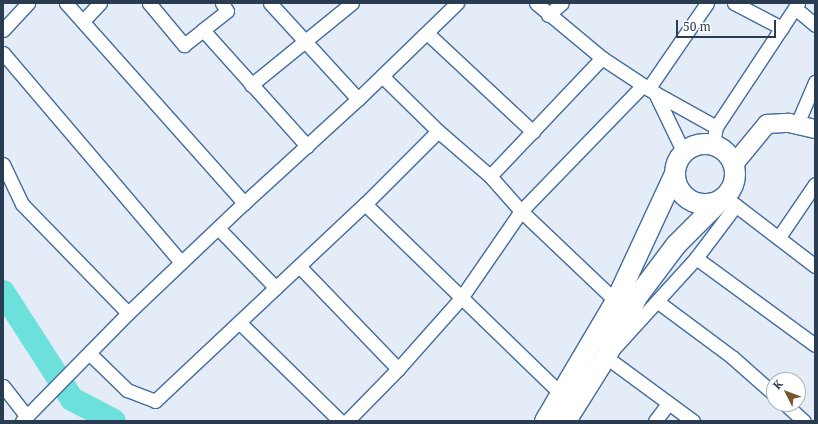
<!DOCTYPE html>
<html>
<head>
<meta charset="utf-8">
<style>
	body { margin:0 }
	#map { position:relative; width:818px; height:424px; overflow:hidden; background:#e3ecf7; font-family:"Noto Serif",serif }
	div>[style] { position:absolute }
	.river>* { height:24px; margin:-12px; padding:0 12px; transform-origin:12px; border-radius:12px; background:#6ce1dc }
	.roads { filter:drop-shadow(1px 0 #436d9c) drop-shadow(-1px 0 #436d9c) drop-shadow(0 1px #436d9c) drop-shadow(0 -1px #436d9c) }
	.street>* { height:13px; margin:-6.5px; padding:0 6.5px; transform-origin:6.5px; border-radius:6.5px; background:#fff }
	.secondary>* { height:18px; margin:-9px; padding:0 9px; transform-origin:9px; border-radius:9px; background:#fff }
	.primary>* { height:20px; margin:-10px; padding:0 10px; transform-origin:10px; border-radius:10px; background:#fff }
	.primary>.ring { margin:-10px; padding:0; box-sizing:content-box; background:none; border:20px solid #fff; border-radius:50% }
	span { translate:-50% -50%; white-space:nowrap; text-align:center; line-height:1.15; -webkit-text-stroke:3px #fff; paint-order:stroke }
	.frame { position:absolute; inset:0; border:4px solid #2a3c51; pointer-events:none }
	.north { position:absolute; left:766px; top:372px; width:40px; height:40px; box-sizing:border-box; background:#fff; border:1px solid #aab1b9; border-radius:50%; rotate:312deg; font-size:11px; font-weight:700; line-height:16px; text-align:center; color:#2a3c51 }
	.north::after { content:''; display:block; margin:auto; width:14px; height:18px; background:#75552b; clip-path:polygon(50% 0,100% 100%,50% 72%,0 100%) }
	.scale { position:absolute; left:676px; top:20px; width:100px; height:18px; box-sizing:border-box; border:2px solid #2a3c51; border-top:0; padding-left:5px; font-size:12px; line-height:14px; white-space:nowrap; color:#2a3c51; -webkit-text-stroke:3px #fff; paint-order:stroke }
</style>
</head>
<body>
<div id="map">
	<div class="river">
		<div style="left:3px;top:292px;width:127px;rotate:57.2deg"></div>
		<div style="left:72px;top:399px;width:47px;rotate:27.6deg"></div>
	</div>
	<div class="roads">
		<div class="street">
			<div style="left:66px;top:3px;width:268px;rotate:48.3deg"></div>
			<div style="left:149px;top:3px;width:55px;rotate:50.2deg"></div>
			<div style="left:184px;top:45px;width:24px;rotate:-38deg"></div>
			<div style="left:222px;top:3px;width:9px;rotate:58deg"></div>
			<div style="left:227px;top:11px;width:31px;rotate:142deg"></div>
			<div style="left:203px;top:30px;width:156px;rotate:48.1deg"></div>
			<div style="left:270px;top:3px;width:130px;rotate:47.5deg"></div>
			<div style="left:536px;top:3px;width:86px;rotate:39.8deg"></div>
			<div style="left:602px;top:58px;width:64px;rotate:33.4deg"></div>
			<div style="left:655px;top:93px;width:70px;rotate:29.1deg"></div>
			<div style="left:734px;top:3px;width:54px;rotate:27.5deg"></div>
			<div style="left:795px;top:8px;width:26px;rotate:40deg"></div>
			<div style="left:548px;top:15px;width:18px;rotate:-41deg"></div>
			<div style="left:83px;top:21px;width:25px;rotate:-47deg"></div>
			<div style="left:3px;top:30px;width:37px;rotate:-47deg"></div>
			<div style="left:427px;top:33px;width:145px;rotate:43deg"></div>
			<div style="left:3px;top:53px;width:275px;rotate:49.6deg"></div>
			<div style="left:382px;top:76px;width:78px;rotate:44.5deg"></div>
			<div style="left:438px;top:131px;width:69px;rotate:40.9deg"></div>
			<div style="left:490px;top:176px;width:47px;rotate:48.5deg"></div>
			<div style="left:521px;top:211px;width:131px;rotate:43.5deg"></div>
			<div style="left:251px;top:85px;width:130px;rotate:-39.1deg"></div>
			<div style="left:648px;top:89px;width:104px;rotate:-55.5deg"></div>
			<div style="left:655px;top:93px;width:67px;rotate:64.2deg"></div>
			<div style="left:797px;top:124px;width:46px;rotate:-66.8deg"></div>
			<div style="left:713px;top:145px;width:18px;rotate:-81deg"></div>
			<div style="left:716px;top:127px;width:149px;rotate:-56.5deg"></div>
			<div style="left:3px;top:164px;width:44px;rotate:64.6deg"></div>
			<div style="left:22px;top:204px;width:152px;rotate:45.8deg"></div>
			<div style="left:490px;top:176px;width:163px;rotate:-46.5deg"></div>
			<div style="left:730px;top:201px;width:107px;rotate:37.4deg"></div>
			<div style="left:365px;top:204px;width:273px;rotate:44.1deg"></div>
			<div style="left:218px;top:228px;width:83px;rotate:46deg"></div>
			<div style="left:779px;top:237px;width:64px;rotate:-55.8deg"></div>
			<div style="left:696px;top:258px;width:147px;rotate:36.2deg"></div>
			<div style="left:299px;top:266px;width:143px;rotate:46.1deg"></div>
			<div style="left:658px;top:302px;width:92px;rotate:36.6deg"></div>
			<div style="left:732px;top:357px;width:56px;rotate:41.4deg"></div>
			<div style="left:239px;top:322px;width:141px;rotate:44.4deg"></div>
			<div style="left:90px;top:354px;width:52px;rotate:44.2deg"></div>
			<div style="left:127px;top:390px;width:30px;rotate:21deg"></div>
			<div style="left:155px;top:401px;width:288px;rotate:-43.2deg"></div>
			<div style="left:365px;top:204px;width:103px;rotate:-45deg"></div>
			<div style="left:3px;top:386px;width:39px;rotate:52deg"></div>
			<div style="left:785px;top:404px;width:25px;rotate:42deg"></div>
			<div style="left:22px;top:421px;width:151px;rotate:-45.5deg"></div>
			<div style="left:128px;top:313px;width:160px;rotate:-43.5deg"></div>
			<div style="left:244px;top:203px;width:154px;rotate:-42.4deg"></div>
			<div style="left:358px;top:99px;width:138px;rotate:-44.1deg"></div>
			<div style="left:347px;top:421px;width:73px;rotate:-45.6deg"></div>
			<div style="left:398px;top:369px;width:95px;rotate:-48.4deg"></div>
			<div style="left:461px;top:298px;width:106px;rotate:-55.4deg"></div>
			<div style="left:521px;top:211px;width:175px;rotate:-45.9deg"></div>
			<div style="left:655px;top:421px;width:21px;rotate:-53deg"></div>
			<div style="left:693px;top:421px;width:108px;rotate:-143.7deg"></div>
			<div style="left:606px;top:357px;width:134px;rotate:-47.7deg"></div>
			<div style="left:696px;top:258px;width:66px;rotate:-53deg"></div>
		</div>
		<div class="secondary">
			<div style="left:734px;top:164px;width:52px;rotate:-50.5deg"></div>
			<div style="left:767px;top:124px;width:22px;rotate:-3deg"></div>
			<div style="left:789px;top:123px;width:27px;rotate:13deg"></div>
		</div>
		<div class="primary">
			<div class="ring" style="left:675px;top:144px;width:40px;height:40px"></div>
			<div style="left:545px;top:421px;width:139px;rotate:-59.4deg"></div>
			<div style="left:616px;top:301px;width:140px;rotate:-65.1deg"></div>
			<div style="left:566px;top:421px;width:75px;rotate:-58deg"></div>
			<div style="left:606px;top:357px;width:68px;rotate:-62.7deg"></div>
			<div style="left:637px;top:297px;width:65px;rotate:-53.1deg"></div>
			<div style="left:676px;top:245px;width:64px;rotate:-45deg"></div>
		</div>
	</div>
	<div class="frame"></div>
	<div class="north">K</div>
	<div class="scale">50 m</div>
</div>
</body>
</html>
